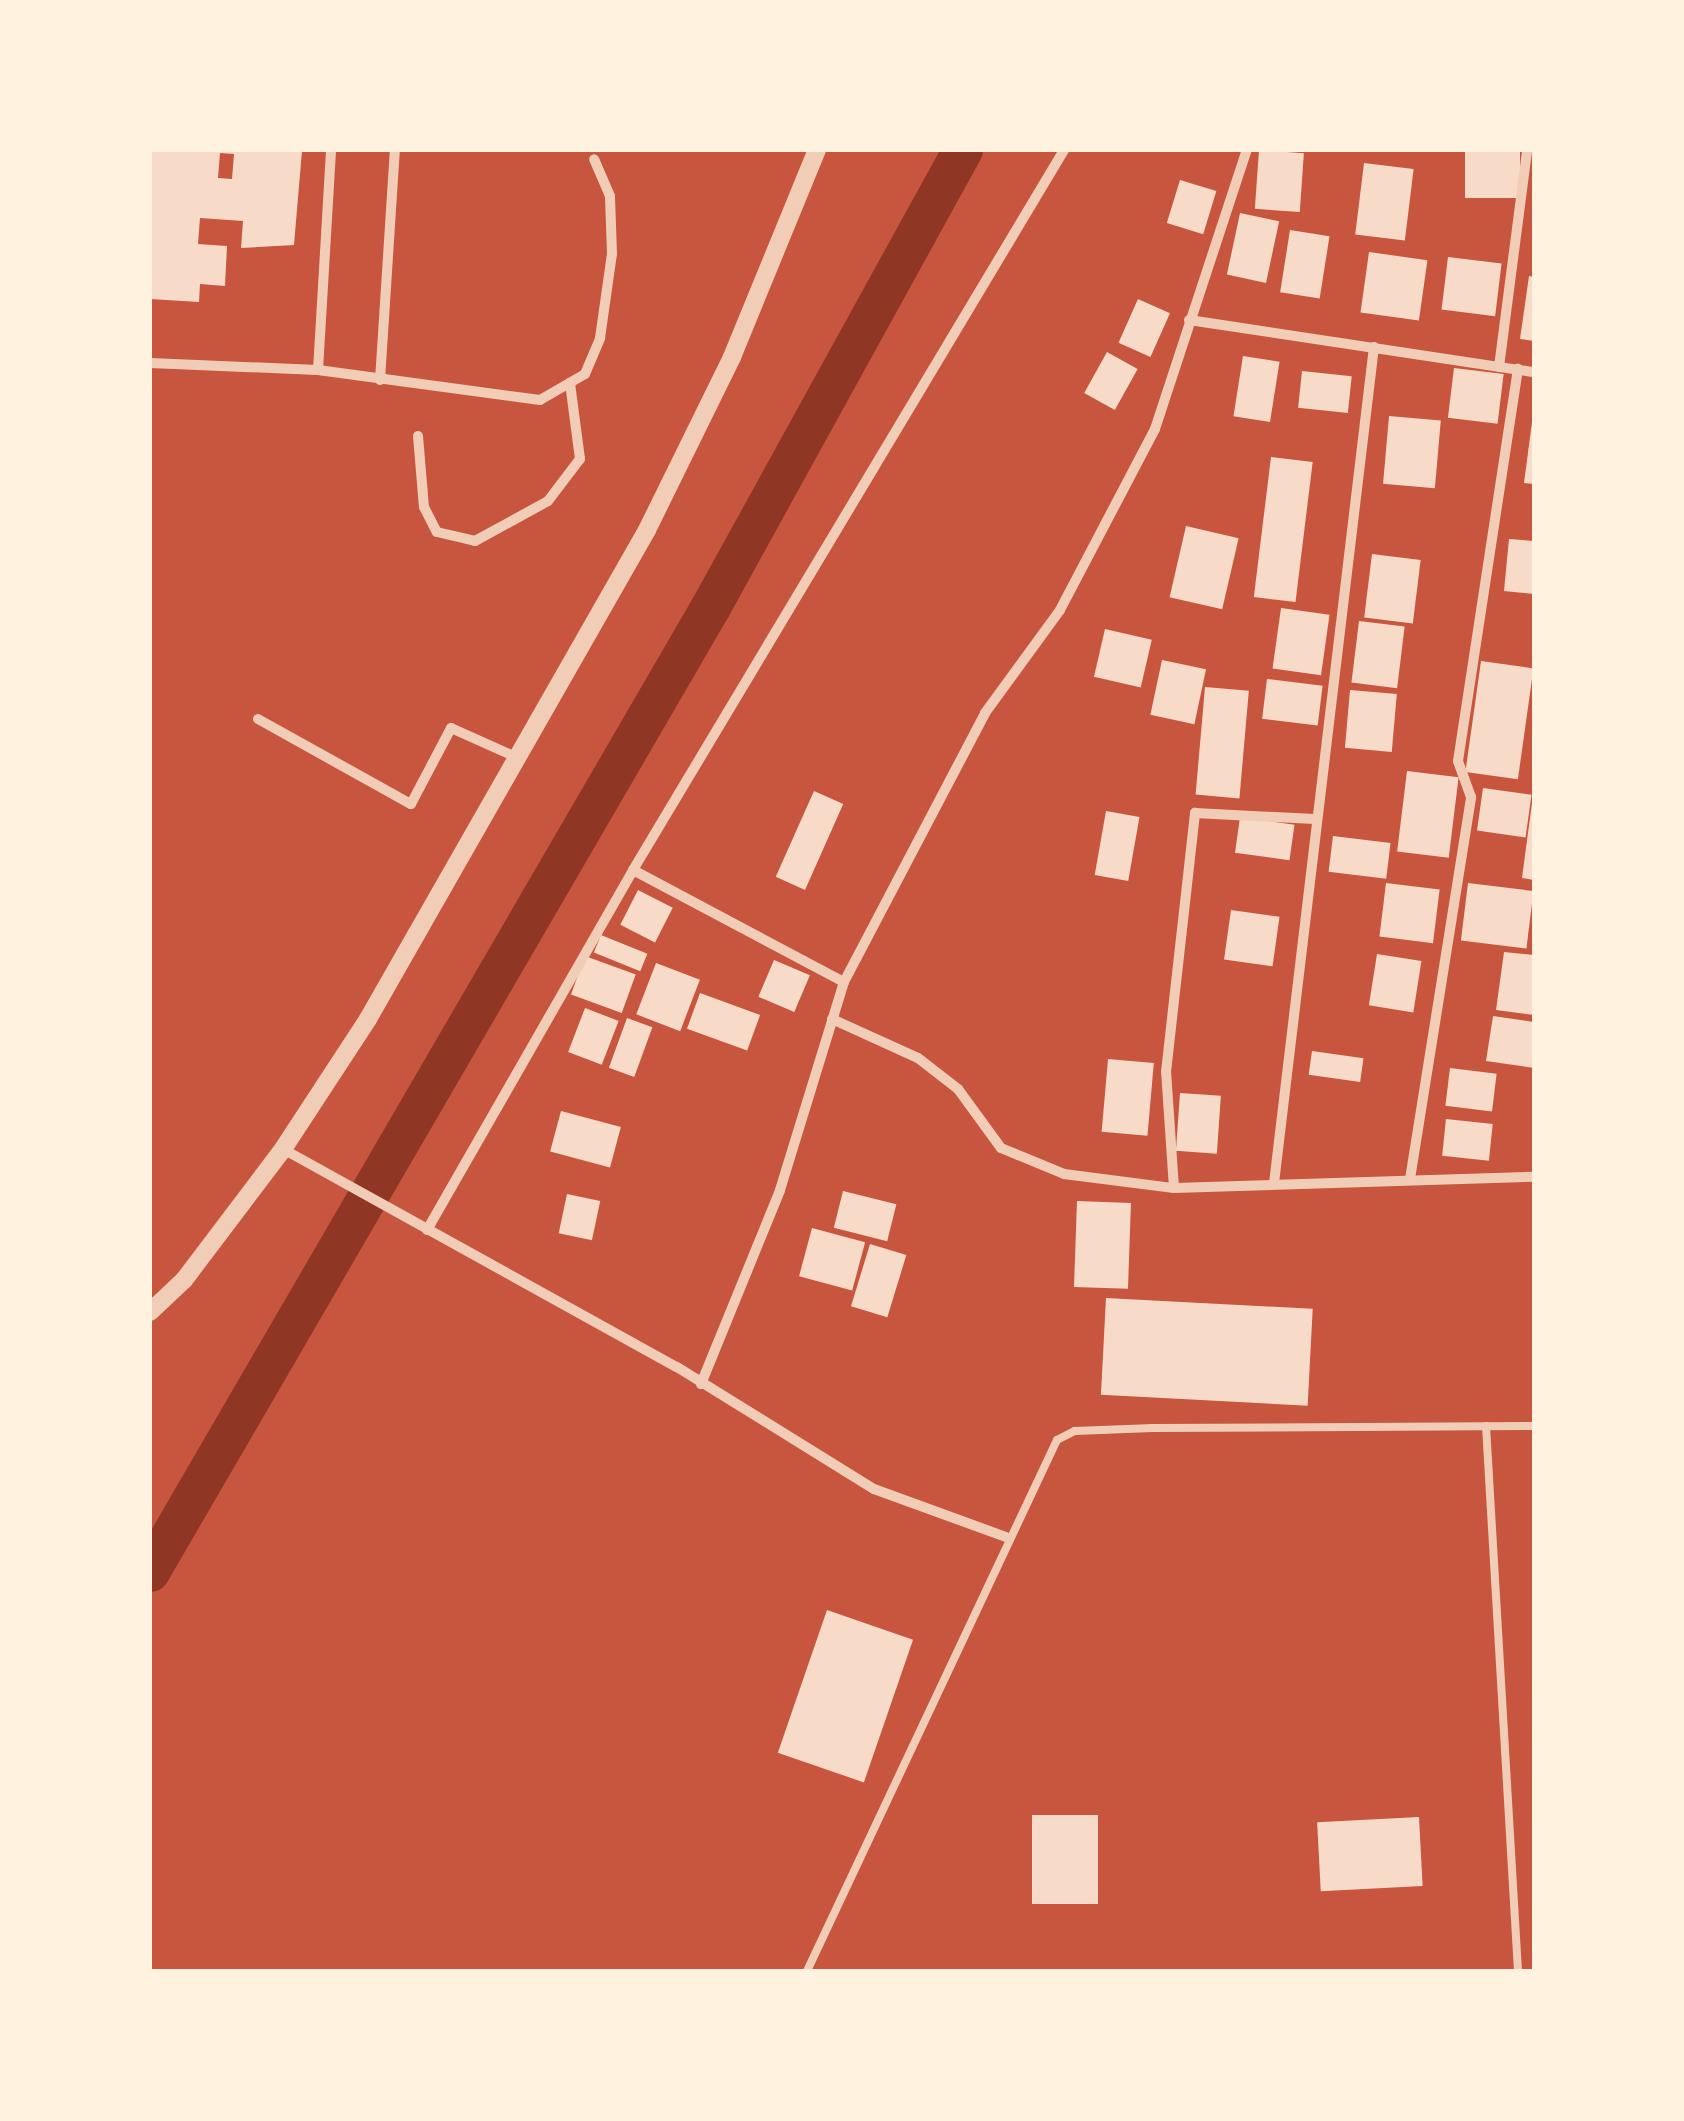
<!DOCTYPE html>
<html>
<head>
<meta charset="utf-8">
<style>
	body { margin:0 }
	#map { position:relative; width:1684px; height:2121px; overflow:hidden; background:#c8553d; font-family:Cabin,sans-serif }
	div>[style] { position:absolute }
	.canal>* { height:40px; margin:-20px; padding:0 20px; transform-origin:20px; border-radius:20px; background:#8f3625 }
	.building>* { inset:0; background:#f7dbc8; transform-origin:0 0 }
	.service>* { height:8px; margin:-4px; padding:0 4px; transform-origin:4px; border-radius:4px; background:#f1ccb7 }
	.minor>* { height:10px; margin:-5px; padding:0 5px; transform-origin:5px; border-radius:5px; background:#f1ccb7 }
	.tertiary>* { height:18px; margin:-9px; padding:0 9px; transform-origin:9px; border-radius:9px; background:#f1ccb7 }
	span { translate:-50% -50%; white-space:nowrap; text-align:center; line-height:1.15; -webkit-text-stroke:8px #fff3e0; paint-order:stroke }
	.frame { position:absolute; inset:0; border:152px solid #fff3e0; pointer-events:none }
</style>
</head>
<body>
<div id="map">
	<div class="canal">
		<div style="left:150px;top:1572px;width:1116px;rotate:-59.83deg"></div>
		<div style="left:711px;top:607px;width:522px;rotate:-61.13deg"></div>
	</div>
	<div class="building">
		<div style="clip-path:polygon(evenodd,150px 150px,302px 151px,294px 245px,241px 248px,243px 221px,200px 218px,198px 244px,227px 246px,225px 286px,200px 284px,199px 302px,150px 299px,150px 150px,220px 153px,234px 154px,232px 179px,218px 178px,220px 153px)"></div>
		<div style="left:1259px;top:150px;width:45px;height:59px;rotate:4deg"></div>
		<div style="left:1465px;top:150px;width:55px;height:48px"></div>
		<div style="left:1364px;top:163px;width:50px;height:72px;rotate:7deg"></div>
		<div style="left:1180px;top:180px;width:38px;height:45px;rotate:17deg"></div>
		<div style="left:1240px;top:213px;width:40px;height:63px;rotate:12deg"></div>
		<div style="left:1290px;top:230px;width:40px;height:63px;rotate:9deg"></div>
		<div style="left:1369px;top:252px;width:59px;height:61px;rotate:8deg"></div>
		<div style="left:1448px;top:257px;width:54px;height:53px;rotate:7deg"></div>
		<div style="clip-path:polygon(1529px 276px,1534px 277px,1534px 341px,1520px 339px)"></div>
		<div style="left:1138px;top:299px;width:35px;height:48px;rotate:24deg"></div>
		<div style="left:1107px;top:352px;width:35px;height:47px;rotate:29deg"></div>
		<div style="left:1243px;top:356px;width:37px;height:61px;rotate:9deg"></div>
		<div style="left:1454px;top:368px;width:50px;height:50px;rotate:7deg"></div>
		<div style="left:1302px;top:371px;width:50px;height:37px;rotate:6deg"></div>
		<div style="left:1389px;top:416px;width:52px;height:68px;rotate:5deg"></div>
		<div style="clip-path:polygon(1532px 422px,1534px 423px,1534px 484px,1524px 483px)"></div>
		<div style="left:1271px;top:457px;width:42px;height:141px;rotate:7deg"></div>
		<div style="left:1186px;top:526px;width:54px;height:73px;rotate:13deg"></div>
		<div style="clip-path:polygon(1509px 539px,1534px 541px,1534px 594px,1504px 591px)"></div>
		<div style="left:1372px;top:554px;width:49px;height:64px;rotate:7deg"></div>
		<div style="left:1281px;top:608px;width:49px;height:61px;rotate:8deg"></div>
		<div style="left:1359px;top:621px;width:46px;height:62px;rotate:7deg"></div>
		<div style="left:1105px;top:629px;width:48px;height:49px;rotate:13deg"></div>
		<div style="left:1162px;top:660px;width:45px;height:56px;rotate:12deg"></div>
		<div style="left:1481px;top:661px;width:53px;height:112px;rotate:8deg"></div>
		<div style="left:1267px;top:679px;width:56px;height:40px;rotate:7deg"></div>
		<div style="left:1205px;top:687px;width:44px;height:108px;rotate:5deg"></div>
		<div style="left:1350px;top:690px;width:47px;height:58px;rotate:5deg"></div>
		<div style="left:1407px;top:771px;width:52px;height:81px;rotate:7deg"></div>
		<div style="left:1483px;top:788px;width:49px;height:43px;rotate:8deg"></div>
		<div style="left:814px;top:791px;width:32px;height:94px;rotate:24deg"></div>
		<div style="clip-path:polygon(1532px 803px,1534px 803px,1534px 880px,1522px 878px)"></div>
		<div style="left:1106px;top:811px;width:34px;height:65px;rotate:10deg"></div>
		<div style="left:1240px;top:817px;width:55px;height:36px;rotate:8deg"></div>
		<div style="left:1333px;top:836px;width:58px;height:36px;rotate:7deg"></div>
		<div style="left:1386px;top:883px;width:54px;height:54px;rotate:7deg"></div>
		<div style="left:1468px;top:883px;width:66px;height:58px;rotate:7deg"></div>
		<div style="left:638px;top:890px;width:39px;height:39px;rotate:27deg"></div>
		<div style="left:1231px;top:910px;width:49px;height:50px;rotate:8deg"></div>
		<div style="left:601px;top:935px;width:50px;height:19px;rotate:22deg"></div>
		<div style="clip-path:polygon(1504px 952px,1534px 955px,1534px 1015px,1496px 1010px)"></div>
		<div style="left:1377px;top:954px;width:45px;height:52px;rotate:9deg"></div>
		<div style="left:585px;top:956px;width:54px;height:41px;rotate:20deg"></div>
		<div style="left:774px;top:960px;width:39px;height:40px;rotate:23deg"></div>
		<div style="left:656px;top:963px;width:47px;height:55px;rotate:21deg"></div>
		<div style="left:700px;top:993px;width:64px;height:38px;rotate:20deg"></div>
		<div style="left:585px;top:1008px;width:36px;height:47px;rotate:21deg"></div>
		<div style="clip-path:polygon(1493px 1016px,1534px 1022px,1534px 1068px,1486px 1061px)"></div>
		<div style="left:627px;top:1018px;width:27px;height:53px;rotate:20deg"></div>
		<div style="left:1312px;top:1051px;width:52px;height:24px;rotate:8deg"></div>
		<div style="left:1108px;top:1059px;width:46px;height:73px;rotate:5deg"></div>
		<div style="left:1450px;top:1068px;width:47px;height:38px;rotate:7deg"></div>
		<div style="left:1180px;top:1093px;width:41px;height:58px;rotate:4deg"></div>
		<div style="left:561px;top:1111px;width:62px;height:42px;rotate:15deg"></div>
		<div style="left:1446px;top:1119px;width:47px;height:37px;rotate:6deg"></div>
		<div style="left:843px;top:1191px;width:55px;height:38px;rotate:14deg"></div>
		<div style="left:567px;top:1194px;width:34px;height:40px;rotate:12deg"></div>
		<div style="left:1077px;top:1201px;width:54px;height:86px;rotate:2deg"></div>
		<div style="left:812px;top:1228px;width:55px;height:50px;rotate:15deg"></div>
		<div style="left:870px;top:1244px;width:38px;height:65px;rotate:17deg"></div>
		<div style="left:1106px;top:1298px;width:207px;height:97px;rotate:3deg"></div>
		<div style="left:827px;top:1610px;width:91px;height:151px;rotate:19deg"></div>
		<div style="left:1032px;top:1815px;width:66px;height:89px"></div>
		<div style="left:1419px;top:1817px;width:69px;height:102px;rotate:87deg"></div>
	</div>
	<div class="service">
		<div style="left:1486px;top:1426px;width:546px;rotate:86.64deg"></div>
		<div style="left:807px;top:1971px;width:587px;rotate:-64.79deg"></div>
		<div style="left:1057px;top:1440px;width:20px;rotate:-27deg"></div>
		<div style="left:1075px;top:1431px;width:78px;rotate:-2.2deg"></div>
		<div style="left:1153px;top:1428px;width:381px;rotate:-0.3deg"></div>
	</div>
	<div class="minor">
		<div style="left:1189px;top:320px;width:349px;rotate:8.6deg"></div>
		<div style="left:150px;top:363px;width:168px;rotate:2.4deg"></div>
		<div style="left:318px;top:370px;width:224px;rotate:7.7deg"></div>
		<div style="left:540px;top:400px;width:52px;rotate:-30deg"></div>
		<div style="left:585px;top:374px;width:39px;rotate:-67deg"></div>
		<div style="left:600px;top:338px;width:85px;rotate:-81.9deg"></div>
		<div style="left:612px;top:254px;width:58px;rotate:-92deg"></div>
		<div style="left:610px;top:196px;width:40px;rotate:-113.4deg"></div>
		<div style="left:1499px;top:367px;width:219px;rotate:-82.6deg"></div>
		<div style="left:318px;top:370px;width:220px;rotate:-86.6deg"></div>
		<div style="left:380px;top:380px;width:229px;rotate:-86.3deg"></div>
		<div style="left:418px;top:436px;width:71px;rotate:85.2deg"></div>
		<div style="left:424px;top:507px;width:28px;rotate:63deg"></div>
		<div style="left:437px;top:532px;width:39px;rotate:13deg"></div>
		<div style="left:475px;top:541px;width:83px;rotate:-28.7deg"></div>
		<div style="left:548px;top:501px;width:53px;rotate:-52.7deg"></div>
		<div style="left:580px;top:459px;width:77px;rotate:-97.5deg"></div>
		<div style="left:258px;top:719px;width:175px;rotate:29.1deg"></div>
		<div style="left:411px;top:804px;width:86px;rotate:-62.2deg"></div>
		<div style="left:451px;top:728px;width:73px;rotate:24.1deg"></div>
		<div style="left:633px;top:870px;width:239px;rotate:28deg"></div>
		<div style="left:832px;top:1019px;width:94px;rotate:24.4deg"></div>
		<div style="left:918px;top:1058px;width:51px;rotate:37.8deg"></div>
		<div style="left:958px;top:1089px;width:73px;rotate:53.9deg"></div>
		<div style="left:1001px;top:1148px;width:68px;rotate:22.4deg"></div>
		<div style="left:1064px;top:1174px;width:111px;rotate:7.3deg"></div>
		<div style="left:1174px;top:1188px;width:360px;rotate:-1.8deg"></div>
		<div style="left:283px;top:1149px;width:450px;rotate:29deg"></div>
		<div style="left:677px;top:1367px;width:232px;rotate:31.8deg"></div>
		<div style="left:874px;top:1489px;width:140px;rotate:20deg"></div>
		<div style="left:1410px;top:1179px;width:387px;rotate:-80.9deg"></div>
		<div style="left:1471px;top:797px;width:38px;rotate:-110deg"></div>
		<div style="left:1458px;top:761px;width:397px;rotate:-81.3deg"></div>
		<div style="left:1274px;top:1183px;width:842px;rotate:-83.18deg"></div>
		<div style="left:1174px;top:1188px;width:116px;rotate:-93.9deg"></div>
		<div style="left:1166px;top:1072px;width:261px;rotate:-83.6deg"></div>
		<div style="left:1195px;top:813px;width:120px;rotate:2.9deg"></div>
		<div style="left:427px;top:1230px;width:415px;rotate:-60.2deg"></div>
		<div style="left:633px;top:870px;width:839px;rotate:-59.09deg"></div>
		<div style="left:701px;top:1384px;width:209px;rotate:-67.8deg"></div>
		<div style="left:780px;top:1190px;width:218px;rotate:-72.9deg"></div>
		<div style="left:844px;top:982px;width:304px;rotate:-62.3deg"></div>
		<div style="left:985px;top:713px;width:127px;rotate:-53.9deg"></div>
		<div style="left:1060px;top:610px;width:204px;rotate:-62.3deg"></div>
		<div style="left:1155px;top:429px;width:294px;rotate:-71.8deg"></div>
	</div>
	<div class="tertiary">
		<div style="left:150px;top:1312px;width:47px;rotate:-43.3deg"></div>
		<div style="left:184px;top:1280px;width:164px;rotate:-52.9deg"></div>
		<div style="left:283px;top:1149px;width:155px;rotate:-56.8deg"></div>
		<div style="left:368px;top:1019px;width:563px;rotate:-60.29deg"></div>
		<div style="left:647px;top:530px;width:193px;rotate:-63.8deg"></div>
		<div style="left:732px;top:357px;width:224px;rotate:-67.7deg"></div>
	</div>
	<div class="frame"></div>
</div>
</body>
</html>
